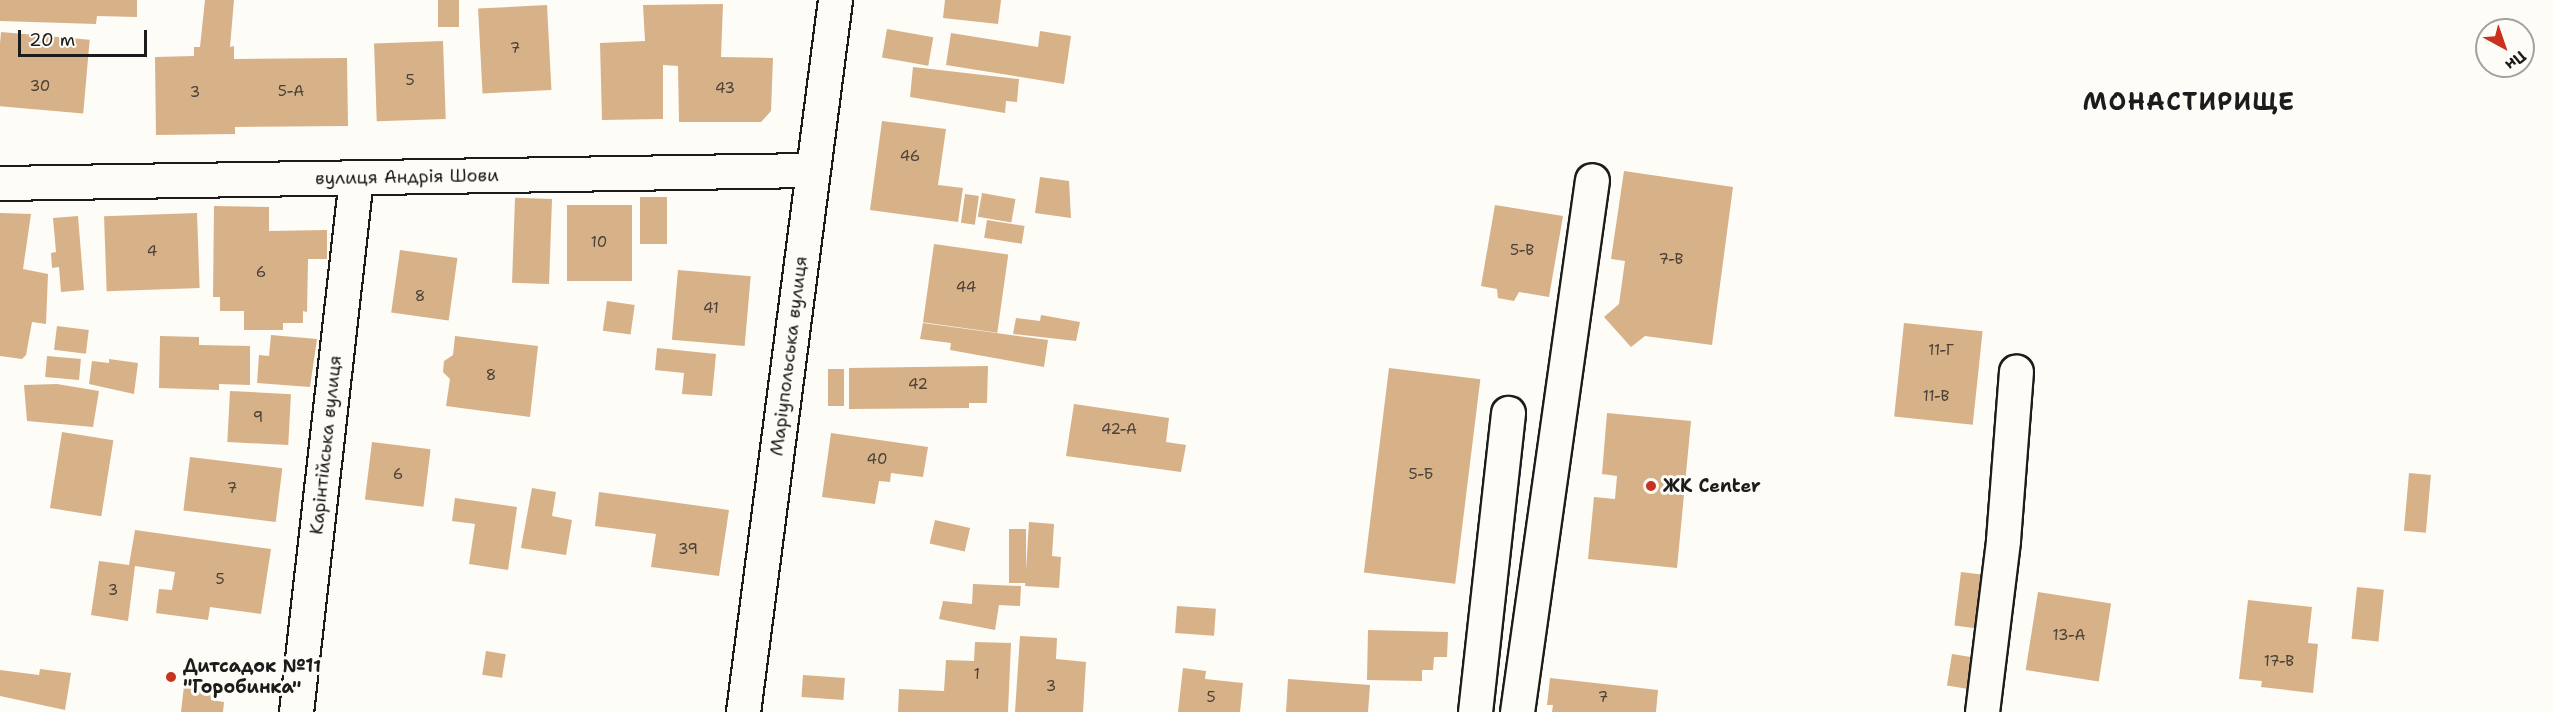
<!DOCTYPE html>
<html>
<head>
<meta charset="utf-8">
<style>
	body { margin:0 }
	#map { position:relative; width:2553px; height:712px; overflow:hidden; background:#fdfcf7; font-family:"Shantell Sans",sans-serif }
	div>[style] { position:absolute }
	.building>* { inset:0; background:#d7b188; transform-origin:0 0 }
	.roads { filter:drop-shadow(2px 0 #1c1c1c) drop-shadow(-2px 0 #1c1c1c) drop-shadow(0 2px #1c1c1c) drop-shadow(0 -2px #1c1c1c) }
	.minor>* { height:33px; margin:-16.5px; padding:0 16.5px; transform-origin:16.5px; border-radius:16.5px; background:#fdfcf7 }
	.dots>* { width:16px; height:16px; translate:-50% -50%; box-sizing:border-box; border:3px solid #fdfcf7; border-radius:50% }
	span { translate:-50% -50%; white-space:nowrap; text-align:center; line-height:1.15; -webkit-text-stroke:6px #fdfcf7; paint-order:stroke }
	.number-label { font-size:15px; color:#4b4137 }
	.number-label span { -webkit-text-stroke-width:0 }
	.street-label { font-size:18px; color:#1c1c1c }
	.poi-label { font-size:18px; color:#1c1c1c; font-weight:700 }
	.left { translate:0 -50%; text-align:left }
	.district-label { font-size:24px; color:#1c1c1c; font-weight:700; letter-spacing:1.5px }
	.north { position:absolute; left:2475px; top:18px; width:60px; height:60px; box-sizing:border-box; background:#fdfcf7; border:2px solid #a3a29f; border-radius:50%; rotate:140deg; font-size:16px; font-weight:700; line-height:24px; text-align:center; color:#1c1c1c }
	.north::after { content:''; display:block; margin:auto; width:21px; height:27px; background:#c8321e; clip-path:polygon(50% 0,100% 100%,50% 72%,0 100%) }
	.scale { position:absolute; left:18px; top:30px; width:129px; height:27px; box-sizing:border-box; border:3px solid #1c1c1c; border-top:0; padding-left:8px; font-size:18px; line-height:21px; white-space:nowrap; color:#1c1c1c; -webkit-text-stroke:4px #fdfcf7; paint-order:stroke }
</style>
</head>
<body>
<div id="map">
	<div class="building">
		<div style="clip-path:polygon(0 0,137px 0,137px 17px,97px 16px,96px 24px,0 21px)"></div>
		<div style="clip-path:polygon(205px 0,234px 0,230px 47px,234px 46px,234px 59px,347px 58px,348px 126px,235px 127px,235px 134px,156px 135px,155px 57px,194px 56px,194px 47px,200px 47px)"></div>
		<div style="left:438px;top:0;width:21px;height:27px"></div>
		<div style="clip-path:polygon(945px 0,1001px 0,998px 24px,943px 18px)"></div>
		<div style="clip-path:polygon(723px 4px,721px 57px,773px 58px,771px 111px,761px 122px,679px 122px,678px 66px,663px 65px,663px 119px,602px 120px,600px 43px,645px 41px,643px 5px)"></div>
		<div style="left:547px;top:5px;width:85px;height:69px;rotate:87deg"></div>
		<div style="left:887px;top:29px;width:47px;height:29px;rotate:10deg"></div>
		<div style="clip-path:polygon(1040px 31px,1071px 36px,1064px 84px,946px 65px,951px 33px,1038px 47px)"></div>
		<div style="left:1px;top:32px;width:89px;height:74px;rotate:5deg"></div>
		<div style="left:443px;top:41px;width:78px;height:69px;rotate:88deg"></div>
		<div style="clip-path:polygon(913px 67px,1019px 79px,1017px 102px,1006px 101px,1005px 113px,910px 97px)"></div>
		<div style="clip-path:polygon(882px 121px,946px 129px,938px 185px,963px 188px,958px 222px,870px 210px)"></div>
		<div style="clip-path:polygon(1624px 171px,1733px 187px,1712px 345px,1645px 336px,1631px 347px,1604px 317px,1619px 304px,1625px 261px,1611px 259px)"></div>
		<div style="clip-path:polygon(1040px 177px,1069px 181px,1071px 218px,1035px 213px)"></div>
		<div style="left:982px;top:193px;width:34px;height:24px;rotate:10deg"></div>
		<div style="left:965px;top:194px;width:14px;height:29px;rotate:8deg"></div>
		<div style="left:640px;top:197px;width:27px;height:47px"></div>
		<div style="left:552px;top:199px;width:85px;height:37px;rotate:92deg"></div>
		<div style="left:567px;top:205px;width:65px;height:76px"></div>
		<div style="clip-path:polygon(1495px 205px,1563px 216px,1549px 297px,1519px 292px,1514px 301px,1498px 298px,1497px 289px,1481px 286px)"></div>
		<div style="clip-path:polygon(214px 206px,269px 207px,269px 231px,327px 230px,327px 259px,308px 259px,307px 312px,303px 311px,303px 323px,283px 323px,283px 330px,244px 330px,244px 311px,220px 311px,220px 297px,213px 297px)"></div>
		<div style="clip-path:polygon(0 213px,31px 214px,23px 269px,48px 274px,46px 324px,32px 322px,26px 355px,22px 359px,0 356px)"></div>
		<div style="left:197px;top:213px;width:75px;height:93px;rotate:88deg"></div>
		<div style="clip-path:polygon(78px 216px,84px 290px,61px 292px,59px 267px,52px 268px,51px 253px,56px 252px,53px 218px)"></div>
		<div style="left:987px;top:220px;width:38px;height:18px;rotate:9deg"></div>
		<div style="left:934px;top:244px;width:75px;height:79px;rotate:8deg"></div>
		<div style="left:400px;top:250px;width:58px;height:63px;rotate:8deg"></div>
		<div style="left:678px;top:270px;width:73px;height:70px;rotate:5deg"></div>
		<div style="left:607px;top:301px;width:28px;height:30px;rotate:8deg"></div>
		<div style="clip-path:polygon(1041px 315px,1080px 322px,1076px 341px,1013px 334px,1016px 318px,1040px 321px)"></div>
		<div style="clip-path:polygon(923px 323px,1048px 340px,1044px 367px,950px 350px,951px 343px,920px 339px)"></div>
		<div style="left:1904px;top:323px;width:79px;height:94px;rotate:6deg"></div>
		<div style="left:57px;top:326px;width:32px;height:24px;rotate:7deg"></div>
		<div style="clip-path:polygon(271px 335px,317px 339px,310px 387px,257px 383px,259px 355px,269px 356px)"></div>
		<div style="clip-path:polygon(160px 336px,199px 337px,199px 345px,250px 346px,250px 385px,219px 384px,219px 390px,159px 388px)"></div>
		<div style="clip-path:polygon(455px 336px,538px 346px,530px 417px,446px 406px,450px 379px,443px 372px,444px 361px,453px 355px)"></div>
		<div style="clip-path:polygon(657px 348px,716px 354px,712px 396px,682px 394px,684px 373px,655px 370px)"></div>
		<div style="left:47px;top:356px;width:34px;height:21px;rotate:5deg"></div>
		<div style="clip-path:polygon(109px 359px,138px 363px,134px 394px,89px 384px,92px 361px,109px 363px)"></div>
		<div style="clip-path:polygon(988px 366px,987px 403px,969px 403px,969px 408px,849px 409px,849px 368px)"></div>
		<div style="left:1389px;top:368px;width:92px;height:206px;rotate:7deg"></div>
		<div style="left:828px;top:369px;width:16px;height:37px"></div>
		<div style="clip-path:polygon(57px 384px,99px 391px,93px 427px,27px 421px,24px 385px)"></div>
		<div style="left:230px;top:391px;width:61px;height:51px;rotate:3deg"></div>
		<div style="clip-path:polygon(1074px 404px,1169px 418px,1166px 442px,1186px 445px,1181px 472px,1066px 456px)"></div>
		<div style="clip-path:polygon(1607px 413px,1691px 421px,1677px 568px,1588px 559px,1594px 497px,1615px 499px,1617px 476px,1602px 474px)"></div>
		<div style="left:62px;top:432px;width:52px;height:77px;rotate:9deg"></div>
		<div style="clip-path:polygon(831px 433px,928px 447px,923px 477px,891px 473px,890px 482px,879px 481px,875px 504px,822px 497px)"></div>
		<div style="left:372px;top:442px;width:59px;height:58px;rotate:7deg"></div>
		<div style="left:190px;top:457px;width:93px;height:54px;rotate:7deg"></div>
		<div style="left:2409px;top:473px;width:22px;height:58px;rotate:5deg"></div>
		<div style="clip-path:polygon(532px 488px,556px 492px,552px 516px,572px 520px,566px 555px,521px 548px)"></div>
		<div style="clip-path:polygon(599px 492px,729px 510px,719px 576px,651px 567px,656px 534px,595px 526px)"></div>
		<div style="clip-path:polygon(455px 498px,517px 507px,508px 570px,469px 564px,475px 524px,452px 521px)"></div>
		<div style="left:935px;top:520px;width:36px;height:24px;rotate:13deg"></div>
		<div style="clip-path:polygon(1029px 522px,1054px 524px,1052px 556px,1061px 557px,1059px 588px,1025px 586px)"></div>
		<div style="left:1009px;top:529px;width:17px;height:54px"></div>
		<div style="clip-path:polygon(135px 530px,271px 549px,261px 614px,210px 607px,208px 620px,156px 613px,159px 589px,172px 590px,175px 572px,135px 566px,128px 621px,91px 615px,99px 561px,129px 565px)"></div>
		<div style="left:1961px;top:572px;width:25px;height:54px;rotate:7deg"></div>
		<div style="clip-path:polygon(973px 584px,1021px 586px,1020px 606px,999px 605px,995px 630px,939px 619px,943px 601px,972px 604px)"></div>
		<div style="left:2357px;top:587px;width:27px;height:52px;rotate:6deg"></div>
		<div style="left:2038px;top:592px;width:74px;height:79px;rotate:9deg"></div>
		<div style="clip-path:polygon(2248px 600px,2312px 607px,2308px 643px,2318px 644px,2313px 693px,2261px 687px,2262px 681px,2239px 679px)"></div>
		<div style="left:1177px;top:606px;width:39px;height:27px;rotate:4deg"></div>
		<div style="clip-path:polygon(1368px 630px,1448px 632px,1447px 657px,1434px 657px,1433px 670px,1422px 670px,1422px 681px,1367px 680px)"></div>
		<div style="clip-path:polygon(1020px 636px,1057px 638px,1056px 659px,1086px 662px,1083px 712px,1015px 712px)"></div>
		<div style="clip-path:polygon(975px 642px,1011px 643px,1008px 712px,898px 712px,899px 689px,944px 691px,946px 660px,974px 661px)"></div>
		<div style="left:486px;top:651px;width:20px;height:24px;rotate:9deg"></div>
		<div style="left:1952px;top:654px;width:25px;height:32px;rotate:9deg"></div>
		<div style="clip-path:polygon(1183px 668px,1206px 671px,1205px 679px,1243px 683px,1240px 712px,1178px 712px)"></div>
		<div style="clip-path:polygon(40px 669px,71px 673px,65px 710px,0 696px,0 670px,39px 675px)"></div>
		<div style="left:803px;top:675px;width:42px;height:22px;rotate:4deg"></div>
		<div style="clip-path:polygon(1550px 678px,1658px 690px,1656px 712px,1552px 712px,1553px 705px,1547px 705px)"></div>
		<div style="clip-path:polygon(1288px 679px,1370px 685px,1368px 712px,1286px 712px)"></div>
		<div style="clip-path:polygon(184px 686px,212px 689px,211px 700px,224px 702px,223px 712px,181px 712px)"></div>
	</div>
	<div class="roads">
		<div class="minor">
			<div style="left:0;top:183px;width:813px;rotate:-0.92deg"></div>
			<div style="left:296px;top:712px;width:537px;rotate:-83.59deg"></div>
			<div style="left:743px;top:712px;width:718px;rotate:-82.64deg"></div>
			<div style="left:1475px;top:712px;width:301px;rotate:-83.7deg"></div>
			<div style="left:1517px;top:712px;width:537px;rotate:-81.98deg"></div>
			<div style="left:1982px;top:712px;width:173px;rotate:-83deg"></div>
			<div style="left:2003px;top:540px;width:169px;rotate:-85.6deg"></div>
		</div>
	</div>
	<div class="dots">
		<div style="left:1651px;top:486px;background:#c8321e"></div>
		<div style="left:171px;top:677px;background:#c8321e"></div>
	</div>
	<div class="number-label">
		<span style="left:515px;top:49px">7</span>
		<span style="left:410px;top:81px">5</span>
		<span style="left:40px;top:87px">30</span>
		<span style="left:725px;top:89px">43</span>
		<span style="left:291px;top:92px">5-А</span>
		<span style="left:195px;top:93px">3</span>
		<span style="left:910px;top:157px">46</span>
		<span style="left:599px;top:243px">10</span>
		<span style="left:1522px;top:251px">5-В</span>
		<span style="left:152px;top:252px">4</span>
		<span style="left:1671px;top:260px">7-В</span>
		<span style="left:261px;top:273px">6</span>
		<span style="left:966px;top:288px">44</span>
		<span style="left:420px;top:297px">8</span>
		<span style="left:711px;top:309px">41</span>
		<span style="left:1941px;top:351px">11-Г</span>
		<span style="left:491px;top:376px">8</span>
		<span style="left:918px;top:385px">42</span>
		<span style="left:1936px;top:397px">11-В</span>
		<span style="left:258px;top:418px">9</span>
		<span style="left:1119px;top:430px">42-А</span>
		<span style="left:877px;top:460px">40</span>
		<span style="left:398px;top:475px">6</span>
		<span style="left:1421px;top:475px">5-Б</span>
		<span style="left:232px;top:489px">7</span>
		<span style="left:688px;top:550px">39</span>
		<span style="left:220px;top:580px">5</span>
		<span style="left:113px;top:591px">3</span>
		<span style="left:2069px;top:636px">13-А</span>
		<span style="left:2279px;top:662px">17-В</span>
		<span style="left:977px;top:675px">1</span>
		<span style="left:1051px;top:687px">3</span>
		<span style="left:1211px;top:698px">5</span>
		<span style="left:1603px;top:698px">7</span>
	</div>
	<div class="street-label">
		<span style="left:407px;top:177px;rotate:-1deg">вулиця Андрія Шови</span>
		<span style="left:789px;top:356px;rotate:-83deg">Маріупольська вулиця</span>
		<span style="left:326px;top:445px;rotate:-84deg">Карінтійська вулиця</span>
	</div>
	<div class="poi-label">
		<span class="left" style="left:1663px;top:486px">ЖК Center</span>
		<span class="left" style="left:183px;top:677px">Дитсадок №11<br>"Горобинка"</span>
	</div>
	<div class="district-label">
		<span style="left:2189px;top:103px">МОНАСТИРИЩЕ</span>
	</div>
	<div class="north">Пн</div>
	<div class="scale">20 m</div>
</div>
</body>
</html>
